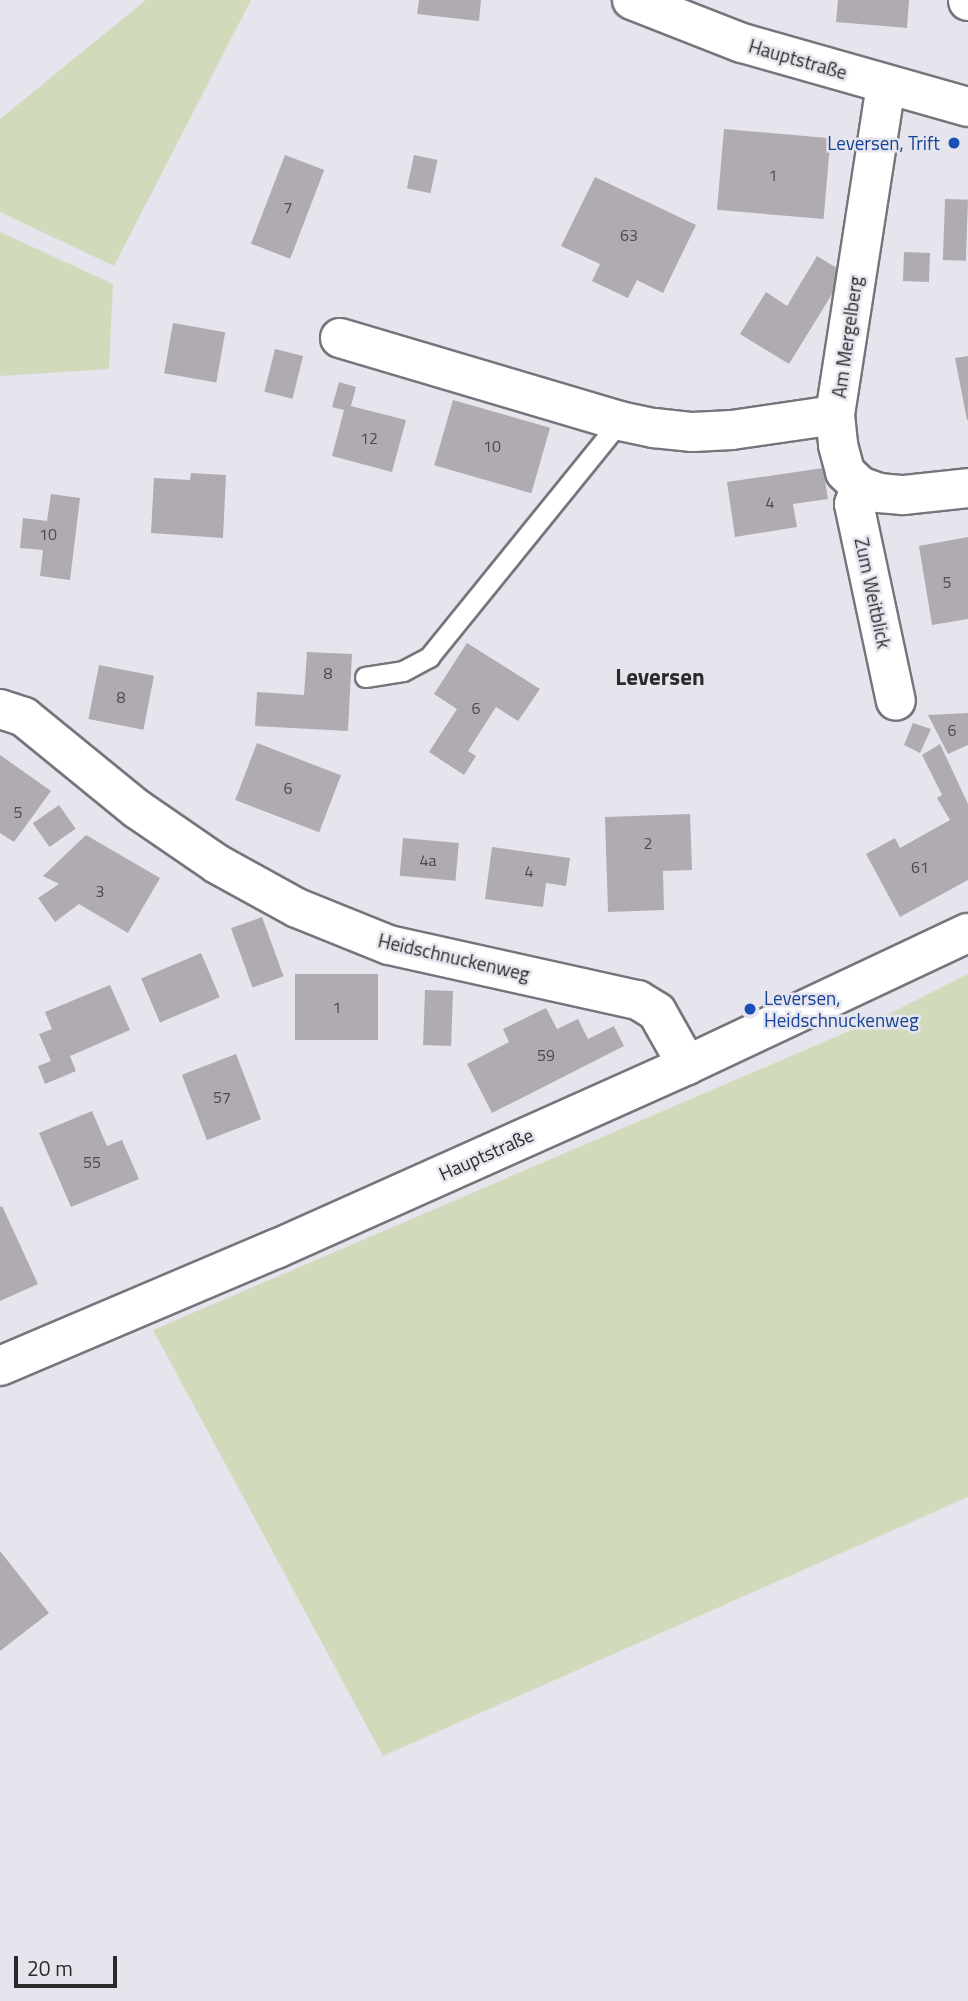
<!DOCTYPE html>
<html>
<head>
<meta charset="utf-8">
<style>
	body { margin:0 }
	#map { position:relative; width:968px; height:2001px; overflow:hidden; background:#e6e5ed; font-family:"Titillium Web",sans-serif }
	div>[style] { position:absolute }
	.green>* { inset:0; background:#d2dabc }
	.building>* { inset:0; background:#afabb1; transform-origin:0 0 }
	.roads { filter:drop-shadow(2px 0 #75757c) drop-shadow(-2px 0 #75757c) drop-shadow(0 2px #75757c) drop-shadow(0 -2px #75757c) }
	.service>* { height:19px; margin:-9.5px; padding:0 9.5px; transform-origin:9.5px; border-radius:9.5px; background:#fff }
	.minor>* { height:38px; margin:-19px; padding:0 19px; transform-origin:19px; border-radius:19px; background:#fff }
	.tertiary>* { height:38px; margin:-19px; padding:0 19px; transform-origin:19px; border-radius:19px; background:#fff }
	.dots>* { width:19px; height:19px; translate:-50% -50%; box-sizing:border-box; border:4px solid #e6e5ed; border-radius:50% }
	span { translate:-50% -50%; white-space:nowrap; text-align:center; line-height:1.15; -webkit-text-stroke:5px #e6e5ed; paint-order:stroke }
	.number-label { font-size:16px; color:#4b4a4e }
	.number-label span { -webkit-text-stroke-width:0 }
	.street-label { font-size:19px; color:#2a2a2d }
	.transit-label { font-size:19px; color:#164399 }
	.right { translate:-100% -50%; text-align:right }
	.left { translate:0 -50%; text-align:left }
	.quarter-label { font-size:23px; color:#2a2a2d; font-weight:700 }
	.scale { position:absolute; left:14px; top:1956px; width:103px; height:32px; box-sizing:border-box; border:4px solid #2a2a2d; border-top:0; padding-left:9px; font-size:21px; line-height:24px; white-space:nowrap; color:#2a2a2d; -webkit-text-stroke:5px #e6e5ed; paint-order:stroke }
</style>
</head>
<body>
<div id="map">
	<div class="green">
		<div style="clip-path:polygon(146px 0,251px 0,114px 266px,0 212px,0 119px)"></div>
		<div style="clip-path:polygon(0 232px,113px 284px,109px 369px,0 376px)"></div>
		<div style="clip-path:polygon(968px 974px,968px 1497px,383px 1756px,153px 1330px,891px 1013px)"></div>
	</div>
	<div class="building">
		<div style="clip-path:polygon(419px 0,481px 0,479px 21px,417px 14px)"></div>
		<div style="clip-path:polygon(838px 0,909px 0,907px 28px,836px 22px)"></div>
		<div style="left:724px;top:129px;width:107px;height:81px;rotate:5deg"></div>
		<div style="left:285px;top:155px;width:42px;height:95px;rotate:21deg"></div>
		<div style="left:414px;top:155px;width:24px;height:34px;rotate:12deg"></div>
		<div style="clip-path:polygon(595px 177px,696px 225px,663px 293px,637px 280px,628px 298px,592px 281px,600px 264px,561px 246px)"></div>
		<div style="left:945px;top:199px;width:23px;height:61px;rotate:2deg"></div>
		<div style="left:904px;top:252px;width:26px;height:29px;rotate:2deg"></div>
		<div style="clip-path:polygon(817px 256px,845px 273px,789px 364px,740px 334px,766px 292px,787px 306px)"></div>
		<div style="left:173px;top:323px;width:53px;height:51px;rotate:10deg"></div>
		<div style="left:275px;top:349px;width:29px;height:44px;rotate:14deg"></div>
		<div style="clip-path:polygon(968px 356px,968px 420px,967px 420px,955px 358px)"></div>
		<div style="clip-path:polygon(339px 382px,356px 387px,351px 406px,406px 420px,392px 472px,332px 456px,344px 410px,332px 407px)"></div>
		<div style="left:453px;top:400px;width:101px;height:68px;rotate:16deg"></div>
		<div style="clip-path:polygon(823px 468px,828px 499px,793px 504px,797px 527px,735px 537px,727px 482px)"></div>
		<div style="clip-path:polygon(191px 473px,226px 475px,223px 538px,151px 533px,154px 478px,190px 480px)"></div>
		<div style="clip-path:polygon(51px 494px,80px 498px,70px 580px,40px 576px,43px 550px,20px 548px,23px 518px,47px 521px)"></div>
		<div style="clip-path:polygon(968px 537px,968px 619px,932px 625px,919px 546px)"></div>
		<div style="clip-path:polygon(467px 643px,540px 689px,518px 721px,496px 707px,468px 751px,476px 756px,464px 775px,429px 752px,457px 709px,434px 694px)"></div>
		<div style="clip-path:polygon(307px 652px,352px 654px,348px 731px,255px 726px,257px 692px,304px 695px)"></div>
		<div style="left:99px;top:665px;width:56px;height:55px;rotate:11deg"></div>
		<div style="clip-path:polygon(968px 713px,968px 745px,948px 754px,928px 715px)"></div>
		<div style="clip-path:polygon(913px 723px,931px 729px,920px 753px,904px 745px)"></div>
		<div style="left:257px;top:743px;width:90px;height:61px;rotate:21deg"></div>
		<div style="clip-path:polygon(940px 744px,968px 804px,968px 880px,900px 917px,866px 854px,895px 838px,900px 848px,950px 820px,937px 798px,942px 795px,922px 755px)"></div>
		<div style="clip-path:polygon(0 755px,51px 791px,14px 842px,0 833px)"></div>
		<div style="left:59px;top:805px;width:29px;height:32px;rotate:55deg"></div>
		<div style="clip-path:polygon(690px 814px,692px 870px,663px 871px,664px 910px,608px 912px,605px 817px)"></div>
		<div style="clip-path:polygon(86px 835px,160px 878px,128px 933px,79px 904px,55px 922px,38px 898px,59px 884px,43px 876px)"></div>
		<div style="left:403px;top:838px;width:56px;height:38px;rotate:5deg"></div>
		<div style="clip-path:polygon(492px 847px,570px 858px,566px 886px,546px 883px,543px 907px,485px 899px)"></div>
		<div style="left:262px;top:917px;width:63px;height:33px;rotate:70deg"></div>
		<div style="left:201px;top:953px;width:48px;height:65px;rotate:67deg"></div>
		<div style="left:378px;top:974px;width:66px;height:83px;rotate:90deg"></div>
		<div style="clip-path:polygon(110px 985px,130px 1030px,70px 1056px,76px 1071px,45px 1084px,38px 1066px,51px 1061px,39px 1034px,52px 1029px,45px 1012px)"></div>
		<div style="left:425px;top:990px;width:28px;height:55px;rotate:2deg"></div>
		<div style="clip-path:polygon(546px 1008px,557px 1029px,578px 1019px,588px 1039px,614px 1026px,624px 1046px,492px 1113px,467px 1064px,509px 1042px,503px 1029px)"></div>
		<div style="left:236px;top:1054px;width:70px;height:58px;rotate:69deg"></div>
		<div style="clip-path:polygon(92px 1111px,107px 1146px,122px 1140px,139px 1179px,71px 1207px,39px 1133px)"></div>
		<div style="clip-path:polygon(2px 1206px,38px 1284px,0 1301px,0 1207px)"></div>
		<div style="clip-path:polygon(0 1551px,49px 1613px,0 1651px)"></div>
	</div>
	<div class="roads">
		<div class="service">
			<div style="left:365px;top:677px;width:38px;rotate:-9deg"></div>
			<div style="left:403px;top:671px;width:30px;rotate:-28deg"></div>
			<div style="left:429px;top:657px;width:304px;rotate:-51deg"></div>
		</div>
		<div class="minor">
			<div style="left:968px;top:0;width:1px;rotate:90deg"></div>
			<div style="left:886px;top:85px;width:334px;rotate:98.8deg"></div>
			<div style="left:835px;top:415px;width:30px;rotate:84deg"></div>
			<div style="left:838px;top:445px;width:28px;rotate:75deg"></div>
			<div style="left:845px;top:472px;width:21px;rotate:43deg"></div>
			<div style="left:860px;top:486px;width:19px;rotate:108deg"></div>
			<div style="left:854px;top:504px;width:201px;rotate:78deg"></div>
			<div style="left:340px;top:338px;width:292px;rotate:16.5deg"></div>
			<div style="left:620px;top:421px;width:35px;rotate:12deg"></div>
			<div style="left:654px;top:428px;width:39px;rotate:6deg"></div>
			<div style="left:693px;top:432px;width:39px;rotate:-3deg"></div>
			<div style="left:732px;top:430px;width:104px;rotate:-8.3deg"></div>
			<div style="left:860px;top:486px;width:20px;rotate:20deg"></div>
			<div style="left:879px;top:493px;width:24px;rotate:5deg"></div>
			<div style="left:903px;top:495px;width:65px;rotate:-6.1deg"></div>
			<div style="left:0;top:709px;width:25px;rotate:18deg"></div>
			<div style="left:24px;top:717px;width:146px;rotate:39.2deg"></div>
			<div style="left:137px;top:809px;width:97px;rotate:34.5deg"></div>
			<div style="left:217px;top:864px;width:91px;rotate:28.8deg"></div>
			<div style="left:297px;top:908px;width:99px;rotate:21.9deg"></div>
			<div style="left:389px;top:945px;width:255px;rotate:12.5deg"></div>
			<div style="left:638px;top:1000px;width:22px;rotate:32deg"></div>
			<div style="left:657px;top:1012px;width:61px;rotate:60.5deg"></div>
		</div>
		<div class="tertiary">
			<div style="left:632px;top:0;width:118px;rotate:21.4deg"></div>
			<div style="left:742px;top:43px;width:235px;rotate:15.8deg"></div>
			<div style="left:0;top:1366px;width:300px;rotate:-23deg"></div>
			<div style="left:276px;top:1249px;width:450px;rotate:-24.1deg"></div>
			<div style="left:687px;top:1065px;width:310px;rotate:-25.2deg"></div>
		</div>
	</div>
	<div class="dots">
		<div style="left:954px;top:143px;background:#1a4fb4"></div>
		<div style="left:750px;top:1009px;background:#1a4fb4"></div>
	</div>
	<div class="number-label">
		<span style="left:773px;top:175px">1</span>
		<span style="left:288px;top:207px">7</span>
		<span style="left:629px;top:235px">63</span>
		<span style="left:369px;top:438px">12</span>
		<span style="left:492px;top:446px">10</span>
		<span style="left:770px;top:502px">4</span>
		<span style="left:48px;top:534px">10</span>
		<span style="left:947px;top:582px">5</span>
		<span style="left:328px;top:673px">8</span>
		<span style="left:121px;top:697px">8</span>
		<span style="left:476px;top:708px">6</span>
		<span style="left:952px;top:730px">6</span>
		<span style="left:288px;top:788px">6</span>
		<span style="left:18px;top:812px">5</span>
		<span style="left:648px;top:843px">2</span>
		<span style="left:428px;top:860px">4a</span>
		<span style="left:920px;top:867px">61</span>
		<span style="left:529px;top:871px">4</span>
		<span style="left:100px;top:891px">3</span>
		<span style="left:337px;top:1007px">1</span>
		<span style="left:546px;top:1055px">59</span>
		<span style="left:222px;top:1097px">57</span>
		<span style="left:92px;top:1162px">55</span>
	</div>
	<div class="street-label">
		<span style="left:798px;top:59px;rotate:16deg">Hauptstraße</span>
		<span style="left:847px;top:337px;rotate:-82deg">Am Mergelberg</span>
		<span style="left:873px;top:593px;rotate:78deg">Zum Weitblick</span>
		<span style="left:454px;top:957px;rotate:13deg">Heidschnuckenweg</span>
		<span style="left:486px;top:1154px;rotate:-24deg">Hauptstraße</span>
	</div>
	<div class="transit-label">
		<span class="right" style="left:940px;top:143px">Leversen, Trift</span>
		<span class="left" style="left:764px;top:1009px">Leversen,<br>Heidschnuckenweg</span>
	</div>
	<div class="quarter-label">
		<span style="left:660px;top:677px">Leversen</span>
	</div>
	<div class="scale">20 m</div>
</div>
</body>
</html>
